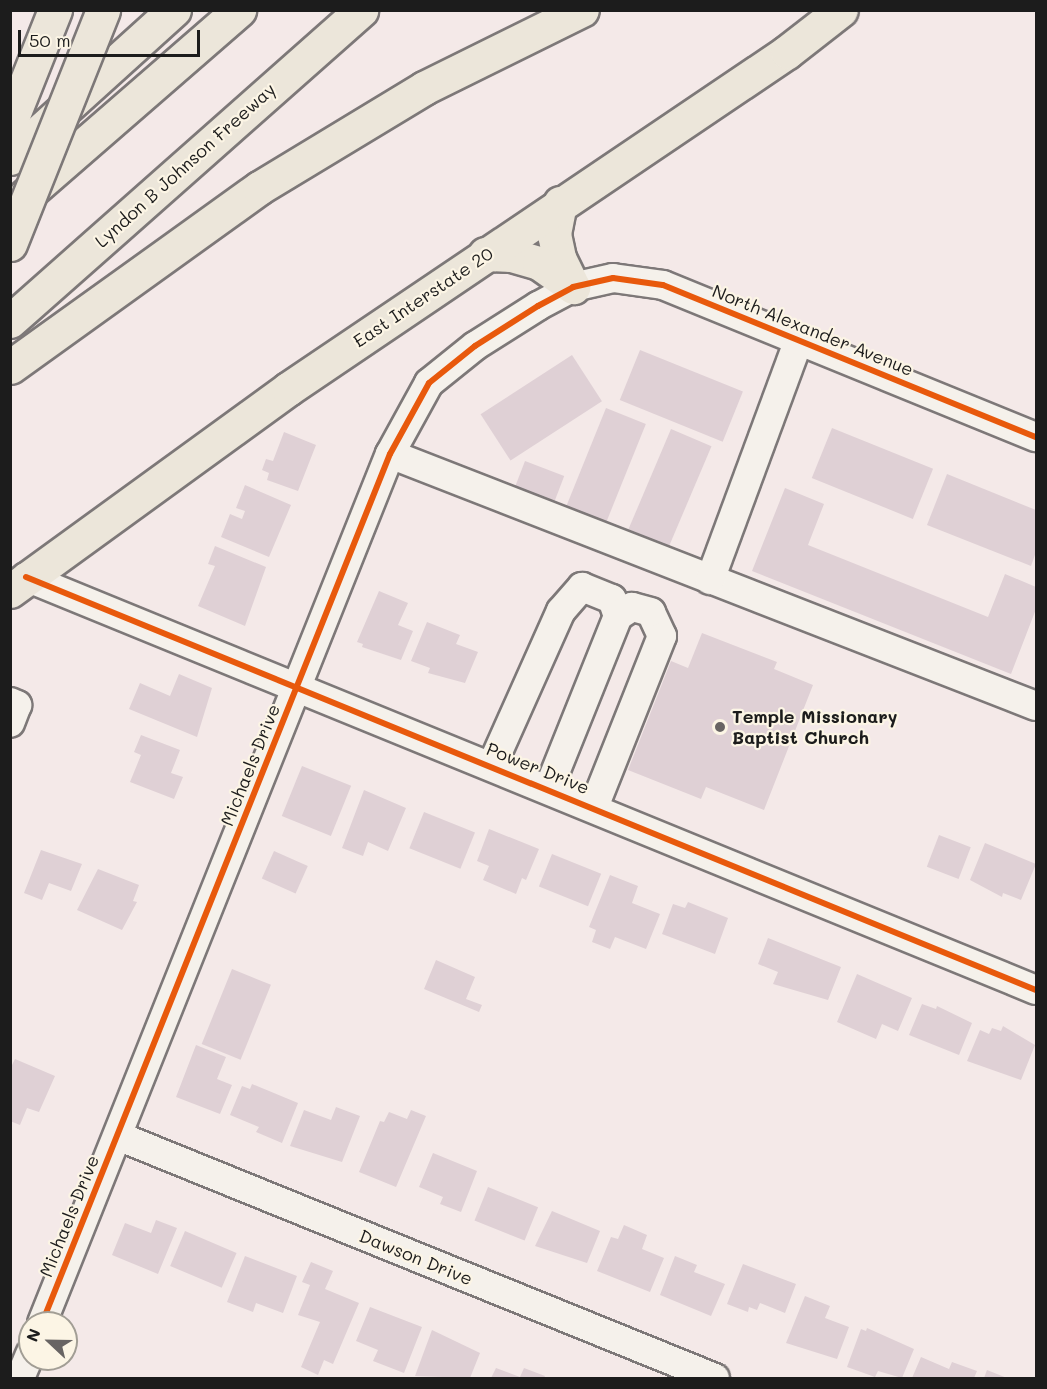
<!DOCTYPE html>
<html>
<head>
<meta charset="utf-8">
<style>
	body { margin:0 }
	#map { position:relative; width:1047px; height:1389px; overflow:hidden; background:#f4e9e8; font-family:Mali,sans-serif }
	div>[style] { position:absolute }
	.building>* { inset:0; background:#dfd0d5; transform-origin:0 0 }
	.roads { filter:drop-shadow(2px 0 #7d7878) drop-shadow(-2px 0 #7d7878) drop-shadow(0 2px #7d7878) drop-shadow(0 -2px #7d7878) }
	.minor>* { height:28px; margin:-14px; padding:0 14px; transform-origin:14px; border-radius:14px; background:#f5f1eb }
	.major>* { height:33px; margin:-16.5px; padding:0 16.5px; transform-origin:16.5px; border-radius:16.5px; background:#ece6da }
	.highway>* { height:33px; margin:-16.5px; padding:0 16.5px; transform-origin:16.5px; border-radius:16.5px; background:#ece6da }
	.bridges { filter:drop-shadow(2px 0 #7d7878) drop-shadow(-2px 0 #7d7878) drop-shadow(0 2px #7d7878) drop-shadow(0 -2px #7d7878) }
	.major-bridge>* { height:33px; margin:-16.5px; padding:0 16.5px; transform-origin:16.5px; border-radius:16.5px; background:#ece6da }
	.cycleway>* { height:6px; margin:-3px; padding:0 3px; transform-origin:3px; border-radius:3px; background:#e8590c }
	.dots>* { width:16px; height:16px; translate:-50% -50%; box-sizing:border-box; border:3px solid #fcf5e5; border-radius:50% }
	span { translate:-50% -50%; white-space:nowrap; text-align:center; line-height:1.15; -webkit-text-stroke:4.5px #fcf5e5; paint-order:stroke }
	.street-label { font-size:18px; color:#1c1c1c }
	.poi-label { font-size:18px; color:#1c1c1c; font-weight:700 }
	.left { translate:0 -50%; text-align:left }
	.frame { position:absolute; inset:0; border:12px solid #1c1c1c; pointer-events:none }
	.north { position:absolute; left:18px; top:1311px; width:60px; height:60px; box-sizing:border-box; background:#fcf5e5; border:2px solid #a29e95; border-radius:50%; rotate:292deg; font-size:16px; font-weight:700; line-height:24px; text-align:center; color:#1c1c1c }
	.north::after { content:''; display:block; margin:auto; width:21px; height:27px; background:#686463; clip-path:polygon(50% 0,100% 100%,50% 72%,0 100%) }
	.scale { position:absolute; left:18px; top:30px; width:182px; height:27px; box-sizing:border-box; border:3px solid #1c1c1c; border-top:0; padding-left:8px; font-size:18px; line-height:21px; white-space:nowrap; color:#1c1c1c; -webkit-text-stroke:4px #fcf5e5; paint-order:stroke }
</style>
</head>
<body>
<div id="map">
	<div class="building">
		<div style="left:640px;top:350px;width:111px;height:54px;rotate:22deg"></div>
		<div style="left:572px;top:355px;width:55px;height:109px;rotate:57deg"></div>
		<div style="left:606px;top:408px;width:43px;height:106px;rotate:22deg"></div>
		<div style="left:832px;top:428px;width:109px;height:54px;rotate:22deg"></div>
		<div style="left:671px;top:429px;width:44px;height:109px;rotate:23deg"></div>
		<div style="clip-path:polygon(284px 432px,316px 445px,298px 491px,267px 480px,269px 473px,262px 470px,266px 459px,273px 461px)"></div>
		<div style="left:525px;top:461px;width:42px;height:29px;rotate:21deg"></div>
		<div style="clip-path:polygon(947px 474px,1036px 510px,1036px 552px,1031px 566px,927px 525px)"></div>
		<div style="clip-path:polygon(245px 485px,291px 505px,269px 557px,221px 537px,230px 514px,242px 519px,245px 511px,236px 508px)"></div>
		<div style="clip-path:polygon(785px 488px,824px 504px,808px 545px,988px 617px,1005px 574px,1036px 587px,1036px 609px,1011px 674px,752px 571px)"></div>
		<div style="clip-path:polygon(215px 546px,266px 567px,245px 626px,198px 606px,215px 566px,208px 564px)"></div>
		<div style="clip-path:polygon(379px 591px,408px 603px,398px 625px,413px 631px,401px 660px,362px 647px,363px 644px,357px 642px)"></div>
		<div style="clip-path:polygon(427px 622px,460px 635px,456px 644px,478px 652px,465px 683px,428px 673px,430px 668px,411px 661px)"></div>
		<div style="clip-path:polygon(702px 633px,777px 662px,774px 669px,813px 685px,764px 810px,706px 787px,701px 799px,628px 770px,671px 661px,688px 668px)"></div>
		<div style="clip-path:polygon(179px 674px,212px 688px,197px 737px,129px 709px,140px 683px,170px 696px)"></div>
		<div style="clip-path:polygon(141px 735px,180px 750px,171px 773px,183px 777px,174px 799px,130px 782px,141px 755px,134px 752px)"></div>
		<div style="left:302px;top:766px;width:53px;height:54px;rotate:22deg"></div>
		<div style="clip-path:polygon(364px 790px,406px 808px,388px 851px,368px 842px,363px 856px,342px 848px)"></div>
		<div style="left:424px;top:812px;width:55px;height:39px;rotate:22deg"></div>
		<div style="clip-path:polygon(489px 829px,539px 849px,526px 880px,522px 878px,516px 894px,483px 880px,489px 866px,477px 861px)"></div>
		<div style="left:939px;top:835px;width:34px;height:34px;rotate:21deg"></div>
		<div style="clip-path:polygon(985px 843px,1036px 864px,1021px 900px,1003px 893px,1002px 897px,970px 880px)"></div>
		<div style="clip-path:polygon(41px 850px,82px 864px,71px 891px,49px 883px,42px 900px,24px 893px)"></div>
		<div style="left:274px;top:851px;width:37px;height:30px;rotate:24deg"></div>
		<div style="left:552px;top:854px;width:53px;height:35px;rotate:22deg"></div>
		<div style="clip-path:polygon(98px 869px,139px 885px,133px 901px,137px 902px,122px 930px,77px 910px)"></div>
		<div style="clip-path:polygon(610px 875px,638px 886px,632px 903px,660px 914px,646px 949px,615px 937px,610px 949px,592px 942px,596px 930px,589px 927px)"></div>
		<div style="clip-path:polygon(688px 902px,728px 918px,715px 954px,662px 934px,673px 904px,685px 908px)"></div>
		<div style="clip-path:polygon(768px 938px,841px 967px,828px 1000px,773px 984px,778px 972px,758px 964px)"></div>
		<div style="clip-path:polygon(436px 960px,475px 977px,466px 999px,482px 1005px,479px 1012px,424px 989px)"></div>
		<div style="left:232px;top:969px;width:42px;height:81px;rotate:22deg"></div>
		<div style="clip-path:polygon(857px 974px,912px 998px,898px 1031px,882px 1024px,876px 1039px,837px 1022px)"></div>
		<div style="clip-path:polygon(922px 1004px,936px 1009px,937px 1006px,972px 1023px,959px 1055px,909px 1035px)"></div>
		<div style="clip-path:polygon(1003px 1026px,1035px 1045px,1021px 1080px,967px 1061px,980px 1030px,989px 1034px,992px 1028px,1001px 1031px)"></div>
		<div style="clip-path:polygon(196px 1045px,226px 1057px,217px 1079px,232px 1085px,220px 1114px,176px 1097px)"></div>
		<div style="clip-path:polygon(15px 1059px,55px 1076px,39px 1112px,27px 1108px,20px 1125px,10px 1121px,10px 1069px)"></div>
		<div style="clip-path:polygon(252px 1084px,298px 1103px,282px 1143px,256px 1132px,259px 1127px,230px 1115px,242px 1086px,250px 1089px)"></div>
		<div style="clip-path:polygon(336px 1107px,360px 1116px,342px 1162px,290px 1146px,304px 1110px,331px 1120px)"></div>
		<div style="clip-path:polygon(411px 1110px,426px 1116px,396px 1187px,359px 1172px,380px 1121px,384px 1122px,389px 1112px,407px 1119px)"></div>
		<div style="clip-path:polygon(433px 1153px,477px 1171px,461px 1212px,440px 1204px,443px 1197px,419px 1187px)"></div>
		<div style="left:488px;top:1187px;width:54px;height:36px;rotate:22deg"></div>
		<div style="clip-path:polygon(552px 1211px,600px 1231px,587px 1263px,535px 1246px)"></div>
		<div style="clip-path:polygon(156px 1220px,177px 1228px,158px 1274px,112px 1255px,125px 1223px,151px 1233px)"></div>
		<div style="clip-path:polygon(624px 1225px,647px 1235px,642px 1249px,664px 1258px,650px 1292px,597px 1271px,611px 1237px,618px 1239px)"></div>
		<div style="left:185px;top:1231px;width:56px;height:38px;rotate:23deg"></div>
		<div style="clip-path:polygon(245px 1256px,297px 1276px,283px 1313px,256px 1303px,253px 1312px,227px 1302px)"></div>
		<div style="clip-path:polygon(675px 1256px,697px 1265px,694px 1272px,725px 1284px,711px 1316px,660px 1295px)"></div>
		<div style="clip-path:polygon(311px 1262px,333px 1271px,325px 1289px,359px 1303px,333px 1364px,324px 1360px,318px 1375px,301px 1367px,320px 1322px,298px 1315px,310px 1285px,302px 1282px)"></div>
		<div style="clip-path:polygon(743px 1264px,796px 1284px,785px 1313px,760px 1303px,757px 1310px,749px 1307px,748px 1312px,727px 1304px)"></div>
		<div style="clip-path:polygon(805px 1296px,830px 1306px,825px 1318px,849px 1327px,837px 1359px,786px 1343px)"></div>
		<div style="clip-path:polygon(370px 1307px,422px 1327px,404px 1373px,373px 1361px,378px 1350px,356px 1341px)"></div>
		<div style="clip-path:polygon(867px 1328px,914px 1349px,902px 1378px,878px 1371px,875px 1377px,847px 1367px,861px 1329px,866px 1331px)"></div>
		<div style="clip-path:polygon(432px 1330px,480px 1353px,470px 1378px,415px 1376px)"></div>
		<div style="clip-path:polygon(921px 1357px,949px 1369px,952px 1362px,977px 1371px,974px 1378px,912px 1378px)"></div>
		<div style="clip-path:polygon(496px 1368px,520px 1377px,524px 1368px,545px 1376px,544px 1378px,491px 1378px)"></div>
		<div style="clip-path:polygon(987px 1370px,1007px 1378px,984px 1378px)"></div>
	</div>
	<div class="roads">
		<div class="minor">
			<div style="left:390px;top:454px;width:693px;rotate:21.31deg"></div>
			<div style="left:26px;top:577px;width:1091px;rotate:22.24deg"></div>
			<div style="left:710px;top:580px;width:256px;rotate:-69.7deg"></div>
			<div style="left:10px;top:702px;width:8px;rotate:23deg"></div>
			<div style="left:17px;top:705px;width:19px;rotate:111deg"></div>
			<div style="left:492px;top:765px;width:169px;rotate:-65.9deg"></div>
			<div style="left:561px;top:611px;width:32px;rotate:-49deg"></div>
			<div style="left:582px;top:587px;width:32px;rotate:22deg"></div>
			<div style="left:612px;top:599px;width:18px;rotate:71deg"></div>
			<div style="left:618px;top:616px;width:185px;rotate:111.9deg"></div>
			<div style="left:594px;top:807px;width:184px;rotate:-68.3deg"></div>
			<div style="left:662px;top:636px;width:26px;rotate:-115deg"></div>
			<div style="left:651px;top:612px;width:20px;rotate:-165deg"></div>
			<div style="left:632px;top:607px;width:17px;rotate:147deg"></div>
			<div style="left:118px;top:1136px;width:644px;rotate:22.07deg"></div>
			<div style="left:42px;top:1323px;width:936px;rotate:-68.18deg"></div>
			<div style="left:390px;top:454px;width:81px;rotate:-61.2deg"></div>
			<div style="left:429px;top:383px;width:59px;rotate:-38.8deg"></div>
			<div style="left:475px;top:346px;width:75px;rotate:-32.4deg"></div>
			<div style="left:538px;top:306px;width:40px;rotate:-28deg"></div>
			<div style="left:573px;top:287px;width:41px;rotate:-12.7deg"></div>
			<div style="left:613px;top:278px;width:50px;rotate:8deg"></div>
			<div style="left:663px;top:285px;width:403px;rotate:22.2deg"></div>
			<div style="left:20px;top:1378px;width:26px;rotate:-67deg"></div>
		</div>
		<div class="major">
			<div style="left:10px;top:123px;width:122px;rotate:-68.3deg"></div>
			<div style="left:560px;top:203px;width:32px;rotate:101deg"></div>
			<div style="left:554px;top:234px;width:25px;rotate:78deg"></div>
			<div style="left:559px;top:258px;width:32px;rotate:64deg"></div>
			<div style="left:485px;top:254px;width:26px;rotate:2deg"></div>
			<div style="left:511px;top:255px;width:29px;rotate:16deg"></div>
			<div style="left:539px;top:263px;width:42px;rotate:35.2deg"></div>
			<div style="left:10px;top:591px;width:344px;rotate:-36deg"></div>
			<div style="left:288px;top:389px;width:602px;rotate:-34.03deg"></div>
			<div style="left:787px;top:52px;width:68px;rotate:-37.9deg"></div>
		</div>
		<div class="highway">
			<div style="left:10px;top:158px;width:221px;rotate:-42.1deg"></div>
			<div style="left:25px;top:196px;width:284px;rotate:-41deg"></div>
			<div style="left:10px;top:321px;width:469px;rotate:-41.5deg"></div>
			<div style="left:10px;top:367px;width:307px;rotate:-35.7deg"></div>
			<div style="left:259px;top:188px;width:193px;rotate:-31.2deg"></div>
			<div style="left:424px;top:88px;width:176px;rotate:-26.3deg"></div>
		</div>
	</div>
	<div class="bridges">
		<div class="major-bridge">
			<div style="left:10px;top:244px;width:252px;rotate:-68.3deg"></div>
		</div>
	</div>
	<div class="cycleway">
		<div style="left:26px;top:577px;width:1091px;rotate:22.24deg"></div>
		<div style="left:42px;top:1323px;width:936px;rotate:-68.18deg"></div>
		<div style="left:390px;top:454px;width:81px;rotate:-61.2deg"></div>
		<div style="left:429px;top:383px;width:59px;rotate:-38.8deg"></div>
		<div style="left:475px;top:346px;width:75px;rotate:-32.4deg"></div>
		<div style="left:538px;top:306px;width:40px;rotate:-28deg"></div>
		<div style="left:573px;top:287px;width:41px;rotate:-12.7deg"></div>
		<div style="left:613px;top:278px;width:50px;rotate:8deg"></div>
		<div style="left:663px;top:285px;width:403px;rotate:22.2deg"></div>
	</div>
	<div class="dots">
		<div style="left:720px;top:727px;background:#686463"></div>
	</div>
	<div class="street-label">
		<span style="left:185px;top:165px;rotate:-42deg">Lyndon B Johnson Freeway</span>
		<span style="left:423px;top:297px;rotate:-34deg">East Interstate 20</span>
		<span style="left:813px;top:330px;rotate:22deg">North Alexander Avenue</span>
		<span style="left:250px;top:765px;rotate:-68deg">Michaels Drive</span>
		<span style="left:538px;top:768px;rotate:22deg">Power Drive</span>
		<span style="left:69px;top:1216px;rotate:-68deg">Michaels Drive</span>
		<span style="left:416px;top:1257px;rotate:22deg">Dawson Drive</span>
	</div>
	<div class="poi-label">
		<span class="left" style="left:732px;top:727px">Temple Missionary<br>Baptist Church</span>
	</div>
	<div class="frame"></div>
	<div class="north">N</div>
	<div class="scale">50 m</div>
</div>
</body>
</html>
